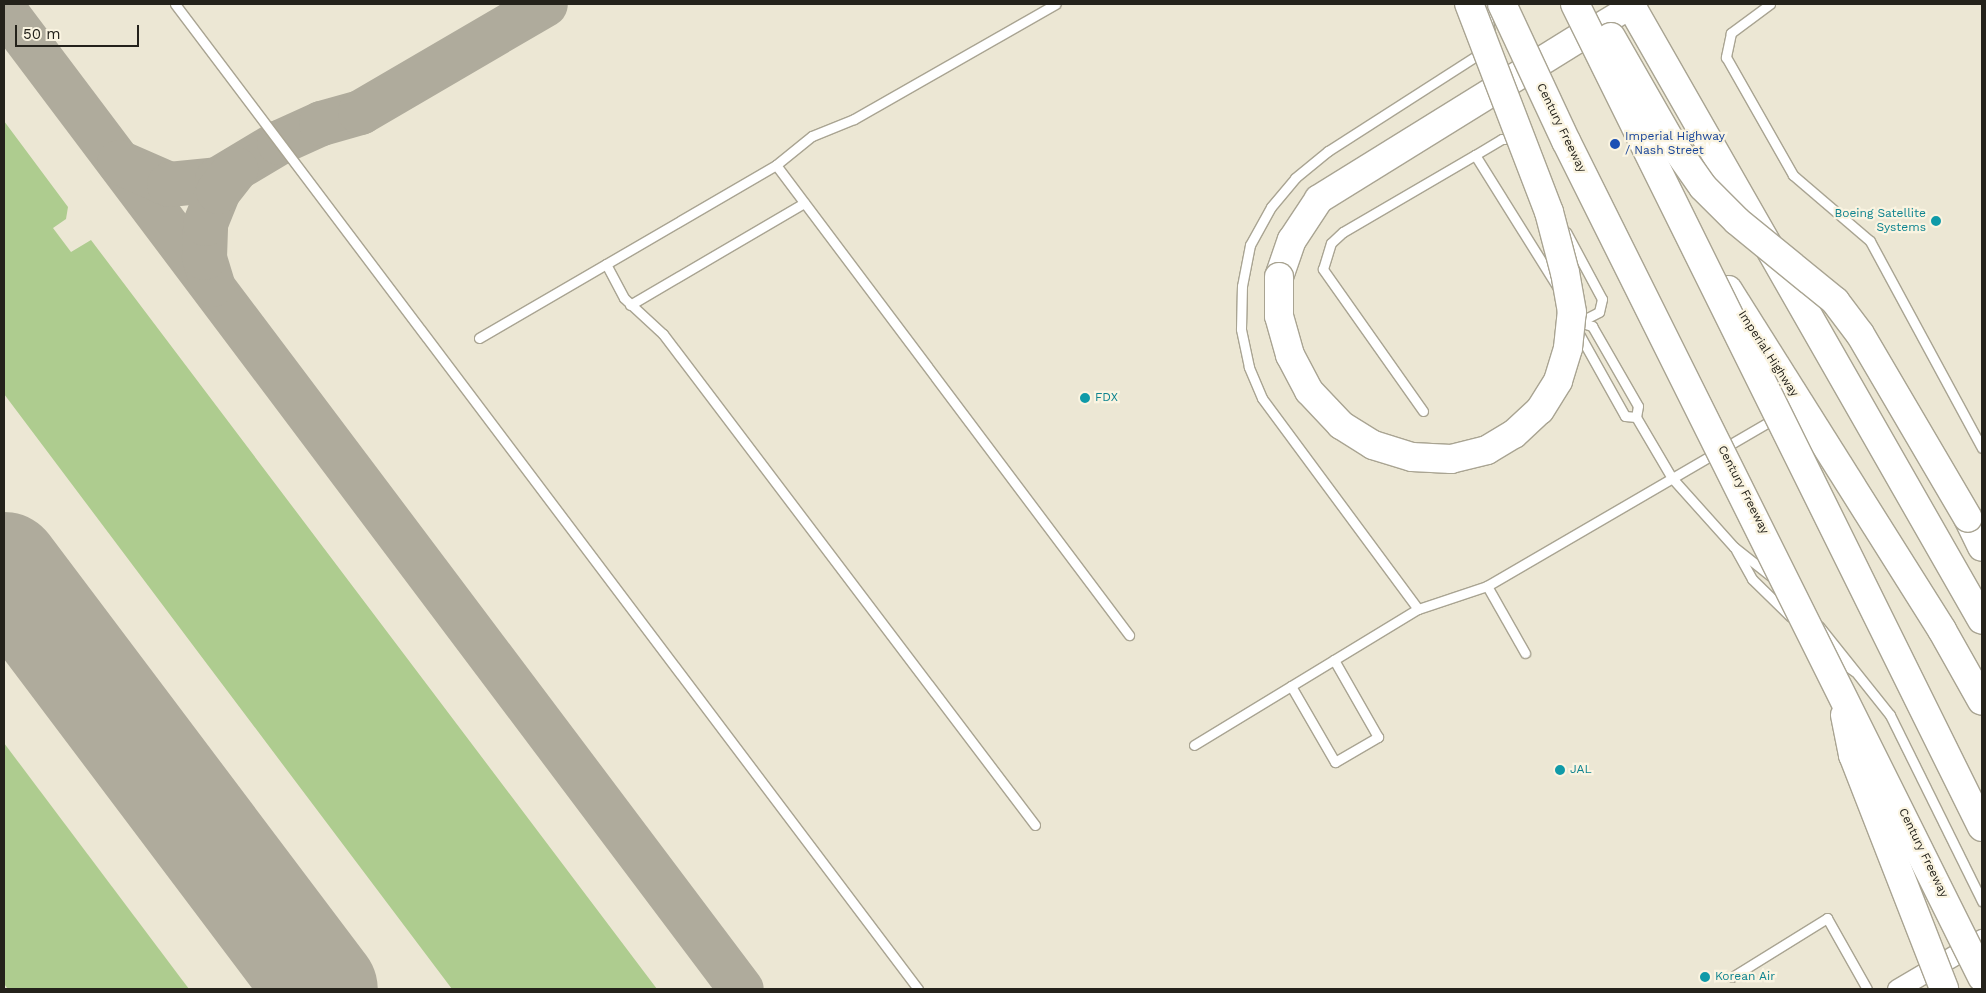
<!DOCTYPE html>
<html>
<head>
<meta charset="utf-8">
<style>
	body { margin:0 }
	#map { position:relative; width:1986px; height:993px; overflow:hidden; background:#ece7d4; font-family:"Work Sans",sans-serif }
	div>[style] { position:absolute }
	.green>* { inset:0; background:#aecc8f }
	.taxiway>* { height:45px; margin:-22.5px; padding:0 22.5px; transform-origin:22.5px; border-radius:22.5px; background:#afab9c }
	.runway>* { height:111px; margin:-55.5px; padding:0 55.5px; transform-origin:55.5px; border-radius:55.5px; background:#afab9c }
	.roads { filter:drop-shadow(1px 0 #a9a492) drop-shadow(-1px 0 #a9a492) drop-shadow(0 1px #a9a492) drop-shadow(0 -1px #a9a492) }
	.service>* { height:9px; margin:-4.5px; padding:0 4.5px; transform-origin:4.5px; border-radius:4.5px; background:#fff }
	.minor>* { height:19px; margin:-9.5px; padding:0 9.5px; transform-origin:9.5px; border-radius:9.5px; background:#fff }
	.tertiary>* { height:24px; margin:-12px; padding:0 12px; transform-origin:12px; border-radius:12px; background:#fff }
	.primary>* { height:28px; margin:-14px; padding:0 14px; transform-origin:14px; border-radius:14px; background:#fff }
	.motorway>* { height:28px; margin:-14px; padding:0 14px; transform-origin:14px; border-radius:14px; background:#fff }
	.bridges { filter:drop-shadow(1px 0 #a9a492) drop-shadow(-1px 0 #a9a492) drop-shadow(0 1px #a9a492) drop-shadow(0 -1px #a9a492) }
	.motorway-bridge>* { height:28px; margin:-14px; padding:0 14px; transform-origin:14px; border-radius:14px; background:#fff }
	.dots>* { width:14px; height:14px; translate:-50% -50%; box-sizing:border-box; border:2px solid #faf4e1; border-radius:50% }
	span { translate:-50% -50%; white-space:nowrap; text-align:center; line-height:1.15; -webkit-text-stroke:4.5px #faf4e1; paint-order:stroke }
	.street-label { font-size:12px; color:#24221b }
	.transit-label { font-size:12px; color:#164399 }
	.left { translate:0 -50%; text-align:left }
	.culture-label { font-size:12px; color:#0d838f }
	.right { translate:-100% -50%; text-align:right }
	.frame { position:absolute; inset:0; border:5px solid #24221b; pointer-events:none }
	.scale { position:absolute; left:15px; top:25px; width:124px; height:22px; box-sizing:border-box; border:2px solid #24221b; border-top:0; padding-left:6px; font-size:15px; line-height:18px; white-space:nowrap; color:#24221b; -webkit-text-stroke:4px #faf4e1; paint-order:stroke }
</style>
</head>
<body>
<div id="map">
	<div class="green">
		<div style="clip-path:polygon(4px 121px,68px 207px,66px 219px,53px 228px,71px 252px,91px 240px,657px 989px,452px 989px,210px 668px,4px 394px)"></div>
		<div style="clip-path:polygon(4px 743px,189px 989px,8px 989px,4px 984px)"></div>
	</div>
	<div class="taxiway">
		<div style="left:4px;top:10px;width:1225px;rotate:53.03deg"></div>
		<div style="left:119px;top:162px;width:55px;rotate:23.7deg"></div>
		<div style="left:169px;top:184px;width:48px;rotate:-5.9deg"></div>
		<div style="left:217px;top:179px;width:72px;rotate:-30.8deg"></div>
		<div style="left:279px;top:142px;width:46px;rotate:-24.3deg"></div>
		<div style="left:321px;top:123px;width:41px;rotate:-15.8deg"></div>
		<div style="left:360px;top:112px;width:214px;rotate:-30.3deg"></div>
		<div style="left:212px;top:284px;width:28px;rotate:-107deg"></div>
		<div style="left:204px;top:257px;width:34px;rotate:-88deg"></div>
		<div style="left:205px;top:223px;width:35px;rotate:-68deg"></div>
		<div style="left:218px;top:191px;width:28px;rotate:-52deg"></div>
	</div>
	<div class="runway">
		<div style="left:4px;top:567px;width:528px;rotate:53deg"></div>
	</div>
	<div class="roads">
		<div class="service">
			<div style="left:175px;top:4px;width:1234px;rotate:52.97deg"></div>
			<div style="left:1485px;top:4px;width:34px;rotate:80deg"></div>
			<div style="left:1770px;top:4px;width:49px;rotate:143.4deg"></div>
			<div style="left:1731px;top:33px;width:25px;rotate:102deg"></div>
			<div style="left:1726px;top:57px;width:136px;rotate:60.4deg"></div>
			<div style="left:1793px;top:175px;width:101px;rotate:40.6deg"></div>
			<div style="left:1870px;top:241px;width:235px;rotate:61.6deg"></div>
			<div style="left:1475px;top:155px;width:31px;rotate:-31deg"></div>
			<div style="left:1502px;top:139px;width:13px"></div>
			<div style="left:776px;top:165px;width:46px;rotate:-38.9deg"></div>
			<div style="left:812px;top:136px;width:45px;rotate:-22deg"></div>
			<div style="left:854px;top:119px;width:232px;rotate:-29.7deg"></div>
			<div style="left:1566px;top:232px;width:76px;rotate:61.8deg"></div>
			<div style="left:1602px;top:299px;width:13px;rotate:103deg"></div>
			<div style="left:1599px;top:312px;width:22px;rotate:153deg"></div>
			<div style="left:606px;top:264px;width:38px;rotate:62deg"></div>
			<div style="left:624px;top:298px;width:53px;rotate:42.7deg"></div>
			<div style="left:663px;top:334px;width:616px;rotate:52.85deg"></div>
			<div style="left:630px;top:305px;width:202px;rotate:-30.4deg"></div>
			<div style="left:1579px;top:322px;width:14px;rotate:17deg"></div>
			<div style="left:1592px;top:326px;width:92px;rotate:60.1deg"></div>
			<div style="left:1638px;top:406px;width:11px;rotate:100deg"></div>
			<div style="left:1636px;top:417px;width:71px;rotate:59.5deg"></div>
			<div style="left:1672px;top:478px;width:93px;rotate:48.1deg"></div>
			<div style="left:1734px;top:547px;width:48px;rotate:38.3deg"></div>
			<div style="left:1578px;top:332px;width:96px;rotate:60.8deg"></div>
			<div style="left:1625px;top:416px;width:11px;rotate:5deg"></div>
			<div style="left:479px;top:338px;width:344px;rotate:-30.2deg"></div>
			<div style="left:776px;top:165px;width:588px;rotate:53.09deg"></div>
			<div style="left:1423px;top:411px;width:174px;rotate:-125.2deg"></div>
			<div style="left:1323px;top:269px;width:27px;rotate:-73deg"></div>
			<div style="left:1331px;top:243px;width:16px;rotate:-43deg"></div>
			<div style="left:1343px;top:232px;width:153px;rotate:-30.3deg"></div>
			<div style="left:1475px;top:155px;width:157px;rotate:58deg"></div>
			<div style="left:1736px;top:550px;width:33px;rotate:61deg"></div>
			<div style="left:1752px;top:579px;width:54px;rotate:44.3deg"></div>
			<div style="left:1487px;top:586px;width:77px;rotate:60.4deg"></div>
			<div style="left:1418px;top:609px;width:262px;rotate:-126.5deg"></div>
			<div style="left:1262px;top:398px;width:34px;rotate:-113deg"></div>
			<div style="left:1249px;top:367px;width:39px;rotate:-102deg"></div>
			<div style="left:1241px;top:329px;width:43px;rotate:-88.7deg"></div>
			<div style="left:1242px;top:286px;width:42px;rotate:-79deg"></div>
			<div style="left:1250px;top:245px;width:43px;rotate:-61.1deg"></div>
			<div style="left:1271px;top:207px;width:38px;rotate:-50deg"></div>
			<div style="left:1295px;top:178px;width:43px;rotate:-39.3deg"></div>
			<div style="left:1328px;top:151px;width:183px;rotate:-32.7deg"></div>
			<div style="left:1819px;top:626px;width:114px;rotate:51.4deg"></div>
			<div style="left:1890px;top:715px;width:208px;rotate:63.7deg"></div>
			<div style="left:1831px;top:655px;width:29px;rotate:35deg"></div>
			<div style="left:1291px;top:686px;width:88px;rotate:59.9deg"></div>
			<div style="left:1335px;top:762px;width:50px;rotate:-30.2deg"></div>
			<div style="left:1378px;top:737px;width:89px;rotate:-119.7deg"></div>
			<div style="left:1194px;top:745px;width:262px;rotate:-31.3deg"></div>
			<div style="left:1418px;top:609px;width:73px;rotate:-18.4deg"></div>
			<div style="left:1487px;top:586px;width:334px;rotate:-30.2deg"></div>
			<div style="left:1732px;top:977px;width:112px;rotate:-31.8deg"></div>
			<div style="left:1827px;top:918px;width:81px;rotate:60.6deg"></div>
		</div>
		<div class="minor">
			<div style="left:1897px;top:989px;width:99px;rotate:-30.5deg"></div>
		</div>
		<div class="tertiary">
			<div style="left:1580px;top:37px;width:64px;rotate:-31deg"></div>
		</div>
		<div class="primary">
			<div style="left:1630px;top:4px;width:709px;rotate:60.26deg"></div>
			<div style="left:1728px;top:290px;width:402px;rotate:57.8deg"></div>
			<div style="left:1942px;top:630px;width:81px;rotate:60.6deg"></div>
		</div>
		<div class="motorway">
			<div style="left:1279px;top:277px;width:39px;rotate:-71deg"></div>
			<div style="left:1292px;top:240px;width:49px;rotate:-56.6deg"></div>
			<div style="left:1319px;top:199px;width:307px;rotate:-31.8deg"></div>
			<div style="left:1968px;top:518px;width:32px;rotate:64deg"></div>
		</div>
	</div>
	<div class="bridges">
		<div class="motorway-bridge">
			<div style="left:1502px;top:4px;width:151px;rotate:65deg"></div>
			<div style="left:1566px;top:141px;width:934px;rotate:63.54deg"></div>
			<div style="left:1575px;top:4px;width:918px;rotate:63.69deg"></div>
			<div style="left:1611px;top:37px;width:119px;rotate:60.2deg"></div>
			<div style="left:1670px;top:140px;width:57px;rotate:54.9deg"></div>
			<div style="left:1703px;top:187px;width:48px;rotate:45deg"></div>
			<div style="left:1737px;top:221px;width:127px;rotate:39.2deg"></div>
			<div style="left:1835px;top:301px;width:41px;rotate:52.9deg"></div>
			<div style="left:1860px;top:334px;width:213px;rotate:59.6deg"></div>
			<div style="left:1279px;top:277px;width:39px;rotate:90deg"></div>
			<div style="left:1279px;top:316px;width:41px;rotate:74.2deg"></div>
			<div style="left:1290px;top:355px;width:41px;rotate:62.2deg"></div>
			<div style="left:1309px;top:391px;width:47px;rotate:46.7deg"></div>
			<div style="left:1341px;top:425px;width:38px;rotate:32deg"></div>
			<div style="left:1373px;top:445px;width:41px;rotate:17.1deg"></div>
			<div style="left:1412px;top:457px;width:39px;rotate:3deg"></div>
			<div style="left:1451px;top:459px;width:37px;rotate:-14deg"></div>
			<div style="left:1487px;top:450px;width:31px;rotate:-31deg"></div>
			<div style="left:1514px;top:434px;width:35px;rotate:-43deg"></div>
			<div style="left:1540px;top:410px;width:34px;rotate:-58deg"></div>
			<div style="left:1558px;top:381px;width:34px;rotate:-73deg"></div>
			<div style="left:1568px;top:348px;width:36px;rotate:-84deg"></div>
			<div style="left:1572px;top:312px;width:40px;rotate:-100deg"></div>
			<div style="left:1565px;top:273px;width:63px;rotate:-104.7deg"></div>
			<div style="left:1549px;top:212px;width:223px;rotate:-111deg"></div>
			<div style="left:1845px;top:715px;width:41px;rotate:78.7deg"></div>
			<div style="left:1853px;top:755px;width:251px;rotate:68.7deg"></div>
		</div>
	</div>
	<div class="dots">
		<div style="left:1615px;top:144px;background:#1a4fb4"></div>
		<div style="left:1936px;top:221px;background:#0f9aa8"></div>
		<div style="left:1085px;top:398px;background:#0f9aa8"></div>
		<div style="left:1560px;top:770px;background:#0f9aa8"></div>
		<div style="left:1705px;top:977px;background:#0f9aa8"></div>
	</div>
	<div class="street-label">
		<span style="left:1561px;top:128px;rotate:64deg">Century Freeway</span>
		<span style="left:1768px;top:354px;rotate:57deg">Imperial Highway</span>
		<span style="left:1743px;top:490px;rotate:63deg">Century Freeway</span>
		<span style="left:1923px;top:853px;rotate:64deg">Century Freeway</span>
	</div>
	<div class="transit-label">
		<span class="left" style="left:1625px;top:144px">Imperial Highway<br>/ Nash Street</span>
	</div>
	<div class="culture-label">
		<span class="right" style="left:1926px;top:221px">Boeing Satellite<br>Systems</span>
		<span class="left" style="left:1095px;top:398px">FDX</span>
		<span class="left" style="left:1570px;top:770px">JAL</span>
		<span class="left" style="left:1715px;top:977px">Korean Air</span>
	</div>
	<div class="frame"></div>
	<div class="scale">50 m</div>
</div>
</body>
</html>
